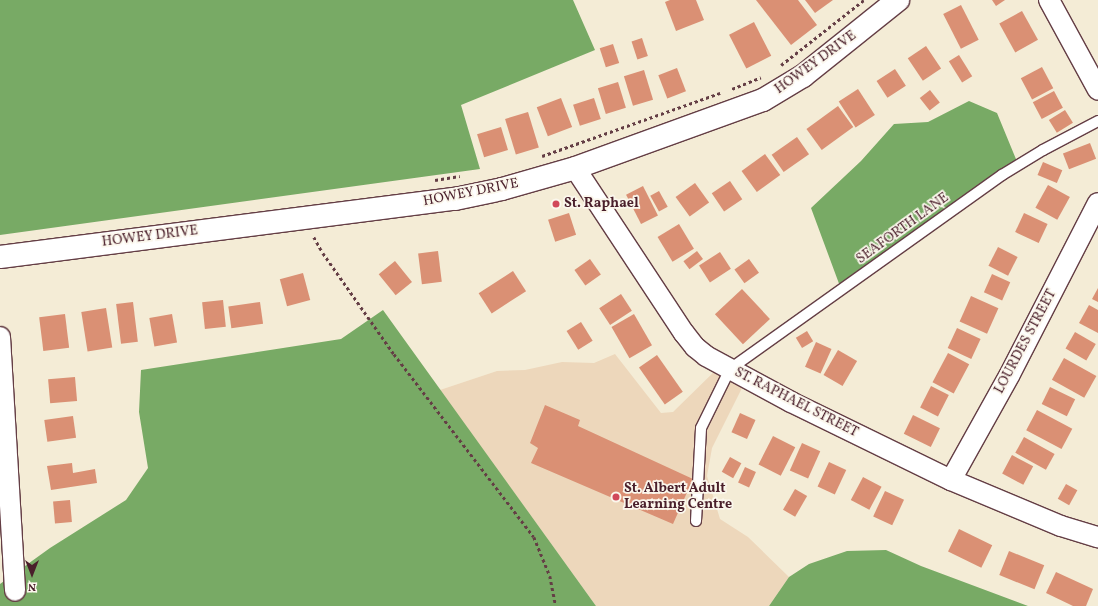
<!DOCTYPE html>
<html>
<head>
<meta charset="utf-8">
<style>
	body { margin:0 }
	#map { position:relative; width:1098px; height:606px; overflow:hidden; background:#f4ecd6; font-family:Vollkorn,serif }
	div>[style] { position:absolute }
	.built>* { inset:0; background:#edd7bb }
	.forest>* { inset:0; background:#78aa65 }
	.building>* { inset:0; background:#da9074; transform-origin:0 0 }
	.path>* { height:2.5px; margin-top:-1.25px; transform-origin:0; background:repeating-linear-gradient(90deg,#643e45 0 3px,transparent 0 6px) }
	.roads { filter:drop-shadow(1px 0 #643e45) drop-shadow(-1px 0 #643e45) drop-shadow(0 1px #643e45) drop-shadow(0 -1px #643e45) }
	.lane>* { height:10px; margin:-5px; padding:0 5px; transform-origin:5px; border-radius:5px; background:#fff }
	.street>* { height:20px; margin:-10px; padding:0 10px; transform-origin:10px; border-radius:10px; background:#fff }
	.secondary>* { height:22px; margin:-11px; padding:0 11px; transform-origin:11px; border-radius:11px; background:#fff }
	.dots>* { width:11px; height:11px; translate:-50% -50%; box-sizing:border-box; border:2px solid #fbf7ec; border-radius:50% }
	span { translate:-50% -50%; white-space:nowrap; text-align:center; line-height:1.15; -webkit-text-stroke:3.5px #fbf7ec; paint-order:stroke }
	.street-label { font-size:14px; color:#4a1f2b }
	.poi-label { font-size:14px; color:#4a1f2b; font-weight:700 }
	.left { translate:0 -50%; text-align:left }
	.north { position:absolute; left:12px; top:554px; width:40px; height:40px; -webkit-text-stroke:3px #fbf7ec; paint-order:stroke; rotate:180deg; font-size:11px; font-weight:700; line-height:16px; text-align:center; color:#4a1f2b }
	.north::after { content:''; display:block; margin:auto; width:14px; height:18px; background:#4a1f2b; clip-path:polygon(50% 0,100% 100%,50% 72%,0 100%) }
</style>
</head>
<body>
<div id="map">
	<div class="built">
		<div style="clip-path:polygon(615px 354px,661px 413px,673px 412px,721px 365px,746px 380px,712px 448px,707px 476px,720px 519px,748px 537px,789px 577px,769px 606px,596px 606px,440px 390px,497px 371px,525px 370px,562px 362px,594px 363px)"></div>
	</div>
	<div class="forest">
		<div style="clip-path:polygon(0 0,573px 0,595px 50px,461px 105px,480px 169px,0 235px)"></div>
		<div style="clip-path:polygon(969px 101px,997px 113px,1018px 164px,841px 289px,811px 208px,861px 161px,894px 124px,928px 122px)"></div>
		<div style="clip-path:polygon(383px 310px,596px 606px,0 606px,0 584px,50px 548px,126px 500px,148px 468px,139px 412px,141px 370px,341px 339px)"></div>
		<div style="clip-path:polygon(886px 550px,921px 566px,1028px 606px,769px 606px,789px 577px,809px 564px,847px 551px)"></div>
	</div>
	<div class="building">
		<div style="clip-path:polygon(670px 0,696px 0,704px 20px,676px 31px,665px 2px)"></div>
		<div style="clip-path:polygon(756px 0,798px 0,817px 25px,791px 45px)"></div>
		<div style="clip-path:polygon(805px 0,833px 0,815px 13px)"></div>
		<div style="clip-path:polygon(992px 0,1005px 0,996px 6px)"></div>
		<div style="left:961px;top:5px;width:39px;height:20px;rotate:63deg"></div>
		<div style="left:1022px;top:11px;width:33px;height:26px;rotate:61deg"></div>
		<div style="left:754px;top:22px;width:38px;height:28px;rotate:63deg"></div>
		<div style="left:642px;top:38px;width:19px;height:11px;rotate:72deg"></div>
		<div style="left:613px;top:44px;width:20px;height:14px;rotate:72deg"></div>
		<div style="left:926px;top:46px;width:27px;height:22px;rotate:56deg"></div>
		<div style="left:959px;top:55px;width:25px;height:12px;rotate:58deg"></div>
		<div style="left:1042px;top:67px;width:24px;height:24px;rotate:62deg"></div>
		<div style="left:677px;top:68px;width:25px;height:20px;rotate:69deg"></div>
		<div style="left:895px;top:69px;width:20px;height:22px;rotate:57deg"></div>
		<div style="left:644px;top:70px;width:31px;height:21px;rotate:73deg"></div>
		<div style="left:618px;top:82px;width:27px;height:21px;rotate:73deg"></div>
		<div style="left:858px;top:89px;width:31px;height:23px;rotate:57deg"></div>
		<div style="left:930px;top:90px;width:16px;height:13px;rotate:52deg"></div>
		<div style="left:1054px;top:91px;width:19px;height:24px;rotate:62deg"></div>
		<div style="left:561px;top:98px;width:31px;height:26px;rotate:69deg"></div>
		<div style="left:594px;top:98px;width:22px;height:22px;rotate:72deg"></div>
		<div style="left:838px;top:106px;width:26px;height:39px;rotate:54deg"></div>
		<div style="left:1065px;top:110px;width:15px;height:19px;rotate:58deg"></div>
		<div style="left:528px;top:112px;width:37px;height:24px;rotate:73deg"></div>
		<div style="left:501px;top:127px;width:24px;height:25px;rotate:73deg"></div>
		<div style="left:797px;top:137px;width:21px;height:31px;rotate:55deg"></div>
		<div style="left:1090px;top:143px;width:17px;height:29px;rotate:69deg"></div>
		<div style="left:765px;top:154px;width:26px;height:29px;rotate:54deg"></div>
		<div style="left:1043px;top:162px;width:21px;height:14px;rotate:23deg"></div>
		<div style="left:730px;top:181px;width:22px;height:22px;rotate:56deg"></div>
		<div style="left:695px;top:183px;width:24px;height:24px;rotate:54deg"></div>
		<div style="left:1048px;top:185px;width:25px;height:26px;rotate:29deg"></div>
		<div style="left:643px;top:186px;width:33px;height:19px;rotate:63deg"></div>
		<div style="left:659px;top:191px;width:18px;height:10px;rotate:61deg"></div>
		<div style="left:569px;top:213px;width:23px;height:22px;rotate:72deg"></div>
		<div style="left:1024px;top:213px;width:26px;height:21px;rotate:25deg"></div>
		<div style="left:679px;top:224px;width:29px;height:25px;rotate:59deg"></div>
		<div style="left:998px;top:247px;width:22px;height:21px;rotate:27deg"></div>
		<div style="left:438px;top:251px;width:31px;height:20px;rotate:83deg"></div>
		<div style="left:697px;top:251px;width:10px;height:17px;rotate:53deg"></div>
		<div style="left:720px;top:252px;width:20px;height:25px;rotate:57deg"></div>
		<div style="left:590px;top:259px;width:19px;height:19px;rotate:55deg"></div>
		<div style="left:749px;top:259px;width:17px;height:18px;rotate:54deg"></div>
		<div style="left:395px;top:261px;width:27px;height:21px;rotate:51deg"></div>
		<div style="left:513px;top:271px;width:24px;height:41px;rotate:57deg"></div>
		<div style="left:303px;top:273px;width:28px;height:24px;rotate:75deg"></div>
		<div style="left:992px;top:274px;width:20px;height:20px;rotate:24deg"></div>
		<div style="clip-path:polygon(1098px 288px,1098px 302px,1092px 299px)"></div>
		<div style="left:742px;top:289px;width:41px;height:37px;rotate:47deg"></div>
		<div style="left:621px;top:294px;width:20px;height:26px;rotate:57deg"></div>
		<div style="left:971px;top:296px;width:30px;height:28px;rotate:24deg"></div>
		<div style="left:223px;top:300px;width:27px;height:21px;rotate:84deg"></div>
		<div style="left:133px;top:302px;width:40px;height:17px;rotate:83deg"></div>
		<div style="left:260px;top:302px;width:22px;height:32px;rotate:82deg"></div>
		<div style="clip-path:polygon(1089px 305px,1098px 310px,1098px 333px,1079px 323px)"></div>
		<div style="left:106px;top:308px;width:40px;height:25px;rotate:81deg"></div>
		<div style="left:65px;top:314px;width:34px;height:26px;rotate:83deg"></div>
		<div style="left:172px;top:314px;width:29px;height:23px;rotate:80deg"></div>
		<div style="left:634px;top:314px;width:36px;height:26px;rotate:60deg"></div>
		<div style="left:581px;top:322px;width:22px;height:17px;rotate:58deg"></div>
		<div style="left:957px;top:328px;width:26px;height:22px;rotate:25deg"></div>
		<div style="left:807px;top:331px;width:12px;height:13px;rotate:59deg"></div>
		<div style="left:1075px;top:332px;width:24px;height:19px;rotate:30deg"></div>
		<div style="left:816px;top:342px;width:17px;height:27px;rotate:24deg"></div>
		<div style="left:838px;top:350px;width:22px;height:29px;rotate:30deg"></div>
		<div style="left:948px;top:353px;width:24px;height:33px;rotate:28deg"></div>
		<div style="left:657px;top:355px;width:45px;height:22px;rotate:55deg"></div>
		<div style="left:1064px;top:358px;width:37px;height:25px;rotate:29deg"></div>
		<div style="left:75px;top:377px;width:24px;height:27px;rotate:85deg"></div>
		<div style="left:931px;top:386px;width:20px;height:24px;rotate:27deg"></div>
		<div style="left:1050px;top:387px;width:28px;height:19px;rotate:26deg"></div>
		<div style="clip-path:polygon(545px 405px,580px 420px,578px 426px,693px 479px,673px 524px,531px 463px,538px 448px,530px 443px)"></div>
		<div style="left:1037px;top:410px;width:40px;height:23px;rotate:28deg"></div>
		<div style="left:740px;top:413px;width:17px;height:21px;rotate:24deg"></div>
		<div style="left:913px;top:415px;width:30px;height:21px;rotate:26deg"></div>
		<div style="left:73px;top:416px;width:22px;height:29px;rotate:82deg"></div>
		<div style="left:773px;top:436px;width:25px;height:32px;rotate:27deg"></div>
		<div style="left:1024px;top:437px;width:35px;height:18px;rotate:29deg"></div>
		<div style="left:802px;top:443px;width:20px;height:30px;rotate:24deg"></div>
		<div style="left:1012px;top:455px;width:24px;height:21px;rotate:28deg"></div>
		<div style="left:730px;top:457px;width:13px;height:17px;rotate:29deg"></div>
		<div style="left:829px;top:462px;width:19px;height:27px;rotate:25deg"></div>
		<div style="clip-path:polygon(72px 463px,73px 473px,95px 469px,97px 483px,51px 490px,47px 466px)"></div>
		<div style="left:745px;top:467px;width:12px;height:17px;rotate:24deg"></div>
		<div style="left:863px;top:477px;width:21px;height:26px;rotate:28deg"></div>
		<div style="left:1066px;top:484px;width:13px;height:17px;rotate:29deg"></div>
		<div style="left:795px;top:489px;width:14px;height:24px;rotate:30deg"></div>
		<div style="left:885px;top:491px;width:21px;height:28px;rotate:25deg"></div>
		<div style="left:70px;top:500px;width:22px;height:17px;rotate:85deg"></div>
		<div style="left:959px;top:529px;width:37px;height:25px;rotate:26deg"></div>
		<div style="left:1009px;top:551px;width:38px;height:26px;rotate:22deg"></div>
		<div style="clip-path:polygon(1056px 572px,1093px 589px,1086px 606px,1073px 606px,1046px 593px)"></div>
	</div>
	<div class="path">
		<div style="left:781px;top:65px;width:105px;rotate:-38.1deg"></div>
		<div style="left:732px;top:89px;width:31px;rotate:-22deg"></div>
		<div style="left:542px;top:156px;width:189px;rotate:-19.5deg"></div>
		<div style="left:435px;top:180px;width:25px;rotate:-9deg"></div>
		<div style="left:314px;top:237px;width:18px;rotate:61deg"></div>
		<div style="left:323px;top:253px;width:123px;rotate:54.9deg"></div>
		<div style="left:394px;top:354px;width:230px;rotate:52.6deg"></div>
		<div style="left:534px;top:537px;width:42px;rotate:67.7deg"></div>
		<div style="left:550px;top:576px;width:31px;rotate:79deg"></div>
	</div>
	<div class="roads">
		<div class="lane">
			<div style="left:696px;top:521px;width:93px;rotate:-86.9deg"></div>
			<div style="left:701px;top:428px;width:66px;rotate:-63.8deg"></div>
			<div style="left:730px;top:369px;width:334px;rotate:-35.5deg"></div>
			<div style="left:1002px;top:175px;width:48px;rotate:-31.4deg"></div>
			<div style="left:1043px;top:150px;width:62px;rotate:-27.8deg"></div>
		</div>
		<div class="street">
			<div style="left:1049px;top:0;width:102px;rotate:61.4deg"></div>
			<div style="left:575px;top:168px;width:198px;rotate:56.6deg"></div>
			<div style="left:684px;top:333px;width:18px;rotate:52deg"></div>
			<div style="left:695px;top:347px;width:14px;rotate:39deg"></div>
			<div style="left:706px;top:356px;width:97px;rotate:28.4deg"></div>
			<div style="left:791px;top:402px;width:178px;rotate:26deg"></div>
			<div style="left:951px;top:480px;width:119px;rotate:22.7deg"></div>
			<div style="left:1061px;top:526px;width:39px;rotate:17deg"></div>
			<div style="left:0;top:337px;width:254px;rotate:86.6deg"></div>
			<div style="left:951px;top:480px;width:121px;rotate:-60.9deg"></div>
			<div style="left:1010px;top:374px;width:192px;rotate:-62.8deg"></div>
		</div>
		<div class="secondary">
			<div style="left:0;top:257px;width:459px;rotate:-7.3deg"></div>
			<div style="left:455px;top:199px;width:48px;rotate:-12deg"></div>
			<div style="left:502px;top:189px;width:76px;rotate:-16deg"></div>
			<div style="left:575px;top:168px;width:200px;rotate:-19.9deg"></div>
			<div style="left:763px;top:100px;width:47px;rotate:-31deg"></div>
			<div style="left:803px;top:76px;width:122px;rotate:-38.7deg"></div>
		</div>
	</div>
	<div class="dots">
		<div style="left:556px;top:204px;background:#d1495b"></div>
		<div style="left:616px;top:497px;background:#d1495b"></div>
	</div>
	<div class="street-label">
		<span style="left:816px;top:63px;rotate:-36deg">HOWEY DRIVE</span>
		<span style="left:471px;top:193px;rotate:-11deg">HOWEY DRIVE</span>
		<span style="left:903px;top:229px;rotate:-36deg">SEAFORTH LANE</span>
		<span style="left:150px;top:237px;rotate:-7deg">HOWEY DRIVE</span>
		<span style="left:1026px;top:342px;rotate:-62deg">LOURDES STREET</span>
		<span style="left:796px;top:403px;rotate:27deg">ST. RAPHAEL STREET</span>
	</div>
	<div class="poi-label">
		<span class="left" style="left:564px;top:204px">St. Raphael</span>
		<span class="left" style="left:624px;top:497px">St. Albert Adult<br>Learning Centre</span>
	</div>
	<div class="north">N</div>
</div>
</body>
</html>
